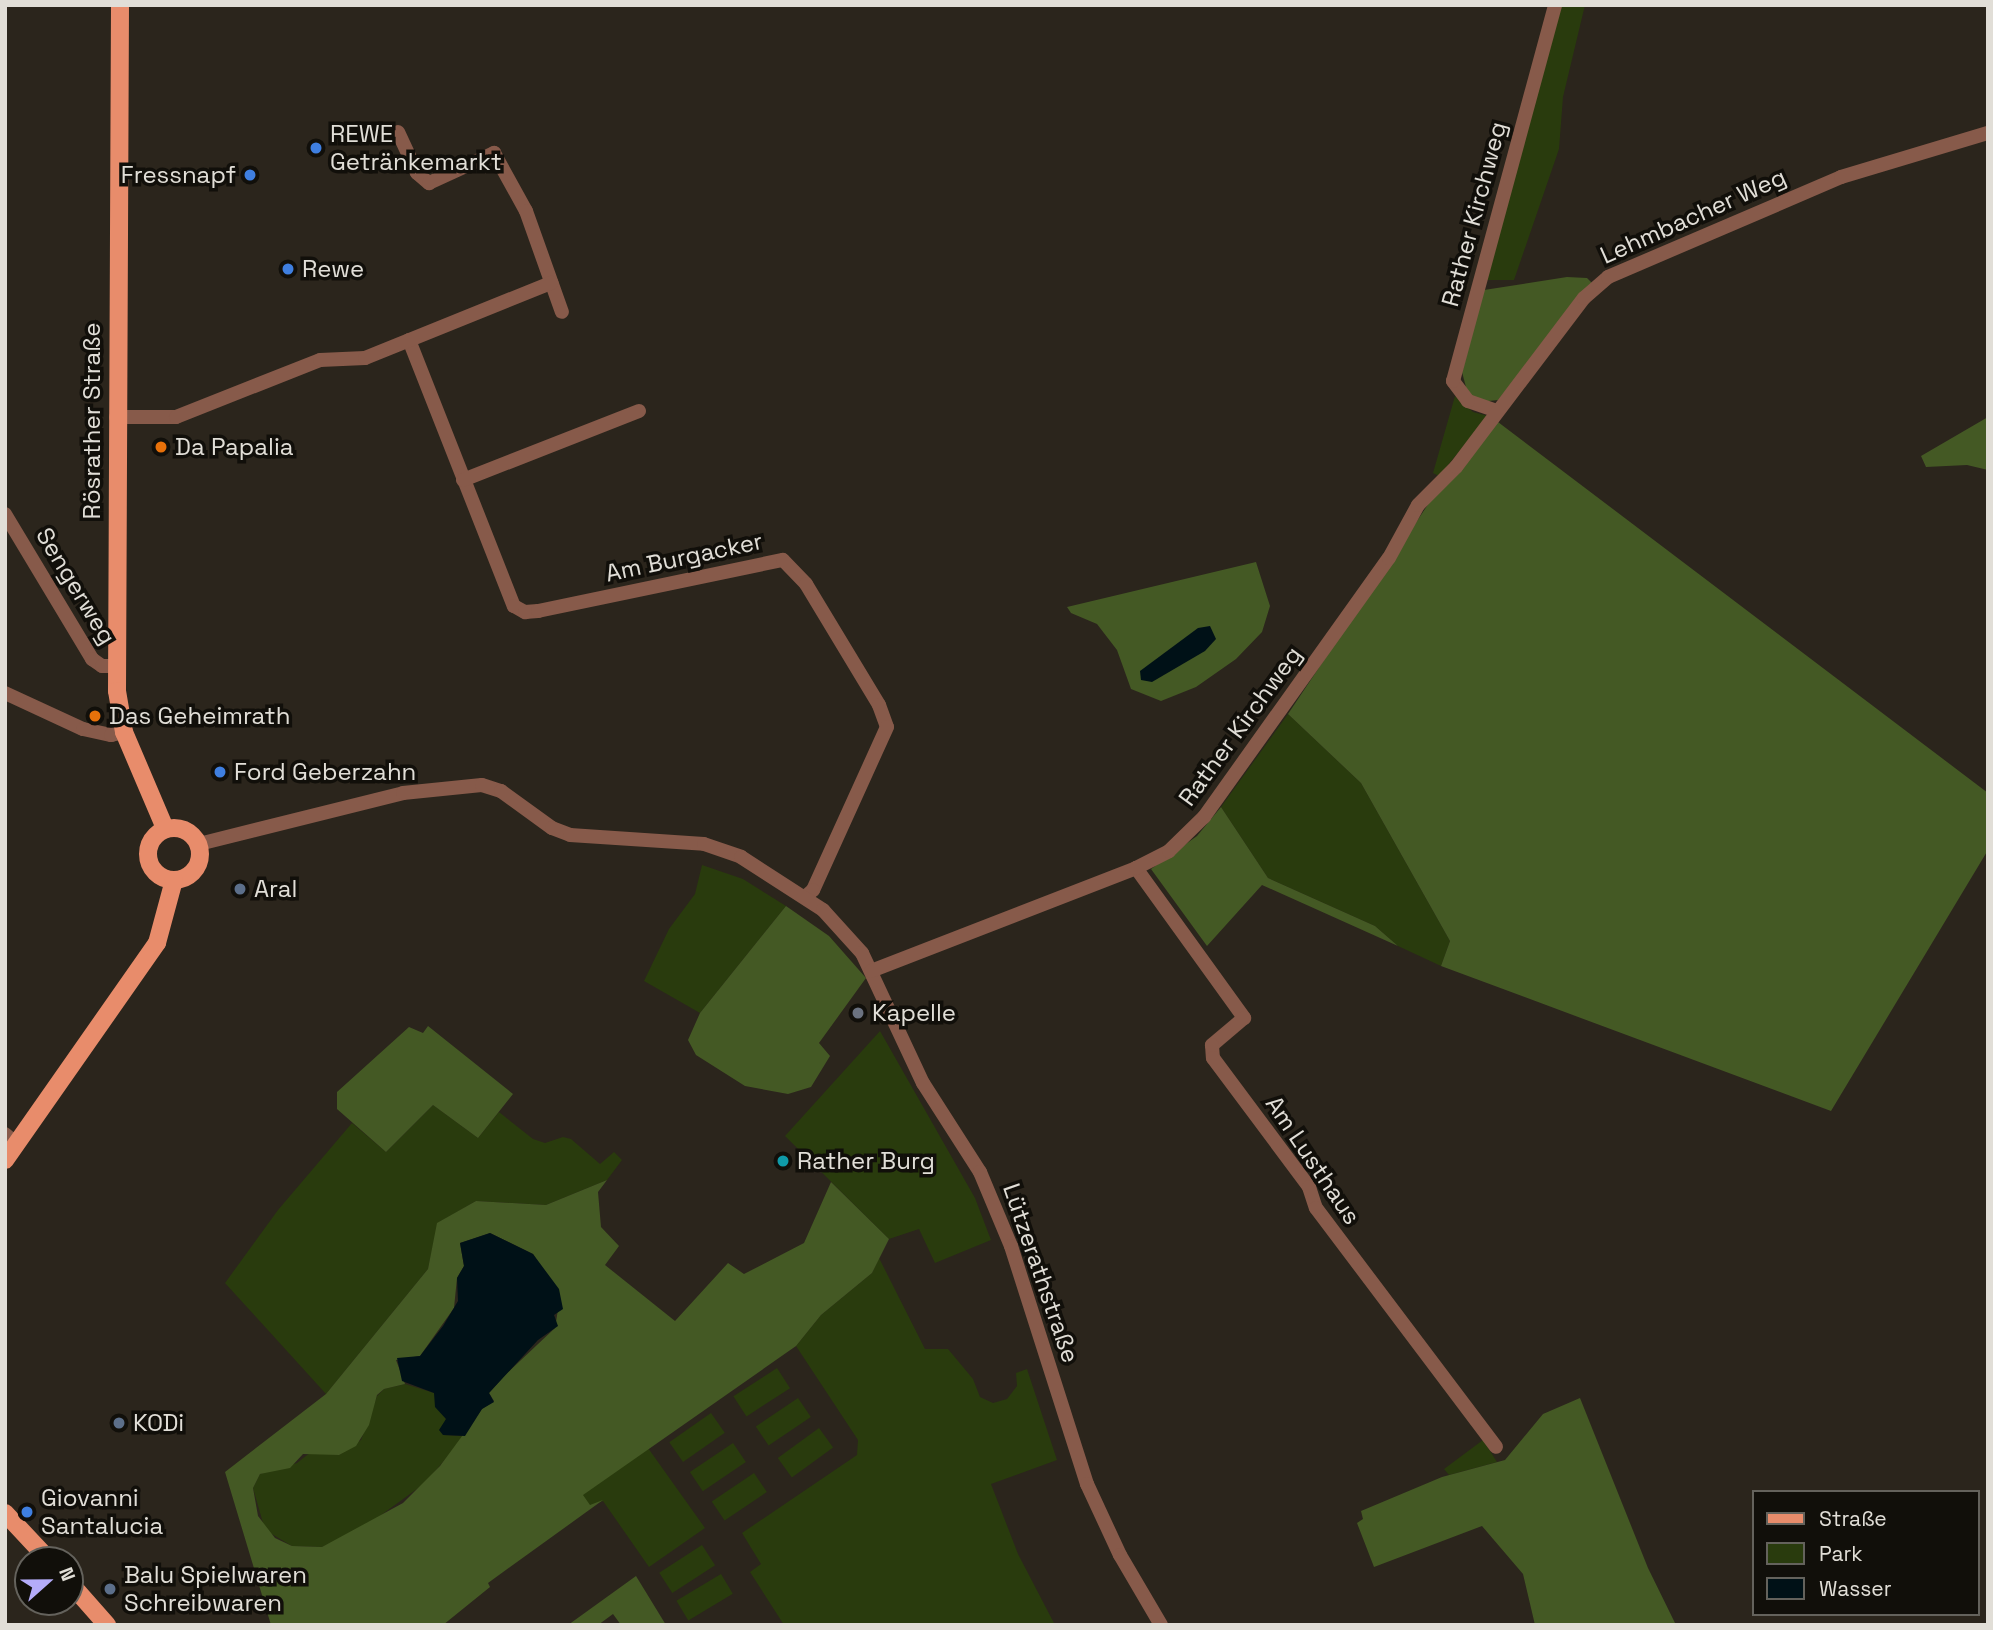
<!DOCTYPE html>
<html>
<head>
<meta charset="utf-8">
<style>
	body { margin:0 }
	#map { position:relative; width:1993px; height:1630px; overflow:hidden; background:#2b251c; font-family:"Space Grotesk",sans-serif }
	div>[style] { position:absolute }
	.green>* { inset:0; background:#293b0d; transform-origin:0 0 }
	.forest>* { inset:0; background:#445924 }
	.water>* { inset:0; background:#001117 }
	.minor>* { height:14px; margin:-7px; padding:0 7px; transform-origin:7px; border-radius:7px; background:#875a4a }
	.major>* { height:18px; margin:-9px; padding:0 9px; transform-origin:9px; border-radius:9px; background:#e88c6b }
	.major>.ring { margin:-9px; padding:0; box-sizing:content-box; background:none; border:18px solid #e88c6b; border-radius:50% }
	.dots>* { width:19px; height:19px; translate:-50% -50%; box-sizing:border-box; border:4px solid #110f0a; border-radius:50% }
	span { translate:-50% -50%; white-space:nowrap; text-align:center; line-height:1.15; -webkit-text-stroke:7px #110f0a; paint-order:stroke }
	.poi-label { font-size:24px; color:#e1ded7 }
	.left { translate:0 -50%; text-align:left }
	.right { translate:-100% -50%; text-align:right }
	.street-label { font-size:24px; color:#e1ded7 }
	.frame { position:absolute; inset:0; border:7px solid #e1ded7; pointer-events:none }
	.legend { position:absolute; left:1752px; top:1490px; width:228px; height:126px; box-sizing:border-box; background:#110f0a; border:2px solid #64625c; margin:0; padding:9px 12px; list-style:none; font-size:21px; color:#e1ded7 }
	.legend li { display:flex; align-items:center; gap:14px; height:35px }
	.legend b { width:35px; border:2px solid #64625c }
	.north { position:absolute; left:14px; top:1546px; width:70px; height:70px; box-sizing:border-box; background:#110f0a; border:2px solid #64625c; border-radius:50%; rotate:69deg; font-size:19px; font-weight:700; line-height:28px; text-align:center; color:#e1ded7 }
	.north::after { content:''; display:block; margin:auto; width:24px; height:32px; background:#b4acf9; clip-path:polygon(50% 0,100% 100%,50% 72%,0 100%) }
</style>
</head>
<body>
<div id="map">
	<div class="green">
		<div style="clip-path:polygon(1561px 5px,1585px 5px,1563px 97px,1559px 149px,1514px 280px,1487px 280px)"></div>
		<div style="clip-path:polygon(1455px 396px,1473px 412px,1488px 416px,1439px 476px,1433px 473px)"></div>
		<div style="clip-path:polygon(1288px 714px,1361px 783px,1450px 941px,1441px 966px,1398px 946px,1375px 926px,1268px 878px,1221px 807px)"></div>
		<div style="clip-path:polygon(702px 865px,743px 879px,786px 906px,700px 1013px,644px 981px,669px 929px,695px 894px)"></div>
		<div style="clip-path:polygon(880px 1031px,975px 1198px,991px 1240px,935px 1263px,919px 1229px,889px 1239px,785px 1136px)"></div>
		<div style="clip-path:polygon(433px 1105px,478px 1138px,499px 1112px,533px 1139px,545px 1143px,563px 1137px,571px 1139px,600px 1164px,614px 1152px,622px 1160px,607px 1180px,546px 1205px,476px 1201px,438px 1223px,428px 1269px,326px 1394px,225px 1283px,278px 1210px,352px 1123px,386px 1152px)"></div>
		<div style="clip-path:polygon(879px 1258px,925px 1349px,948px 1349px,973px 1379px,980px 1397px,993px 1403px,1007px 1399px,1017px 1386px,1016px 1373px,1027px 1369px,1057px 1460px,991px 1484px,1018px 1554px,1055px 1625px,784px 1625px,750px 1572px,761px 1564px,742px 1533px,857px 1455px,858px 1440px,796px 1346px,821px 1315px,872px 1273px)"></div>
		<div style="left:777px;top:1368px;width:24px;height:52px;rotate:57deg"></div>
		<div style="clip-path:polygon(405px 1384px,434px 1393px,446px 1419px,443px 1435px,465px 1436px,425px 1483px,362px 1529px,322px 1547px,292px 1546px,265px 1530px,253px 1488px,260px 1474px,297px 1463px,311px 1452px,339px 1455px,361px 1440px,377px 1396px,384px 1389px)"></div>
		<div style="left:798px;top:1398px;width:23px;height:51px;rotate:56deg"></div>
		<div style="left:711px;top:1413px;width:24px;height:51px;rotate:55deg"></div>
		<div style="left:819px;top:1428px;width:24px;height:51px;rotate:54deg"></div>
		<div style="clip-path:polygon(1483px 1440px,1497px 1462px,1449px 1475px,1444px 1469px)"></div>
		<div style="left:733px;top:1443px;width:23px;height:52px;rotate:56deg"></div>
		<div style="clip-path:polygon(648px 1448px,705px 1528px,649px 1567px,603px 1501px,590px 1506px,582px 1495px)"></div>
		<div style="left:754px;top:1473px;width:23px;height:51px;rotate:56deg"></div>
		<div style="left:702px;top:1545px;width:24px;height:51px;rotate:57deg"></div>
		<div style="left:721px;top:1574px;width:23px;height:52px;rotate:59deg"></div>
	</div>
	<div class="forest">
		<div style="clip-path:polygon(1567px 277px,1587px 278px,1593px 284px,1498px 400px,1479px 402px,1467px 391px,1462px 372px,1484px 290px)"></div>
		<div style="clip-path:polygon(1988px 417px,1988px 470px,1967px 465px,1926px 467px,1921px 456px)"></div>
		<div style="clip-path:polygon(1498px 422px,1988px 793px,1988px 850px,1831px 1111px,1441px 966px,1450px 941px,1361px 783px,1288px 714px,1433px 497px)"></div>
		<div style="clip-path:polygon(1256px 562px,1270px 606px,1262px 632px,1236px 659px,1196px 687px,1161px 701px,1131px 689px,1117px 650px,1097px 624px,1071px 613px,1067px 607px)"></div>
		<div style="clip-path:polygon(1221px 807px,1268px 878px,1375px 926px,1398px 946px,1262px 885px,1207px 946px,1151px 869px,1197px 836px)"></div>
		<div style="clip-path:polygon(786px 906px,829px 936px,866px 978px,819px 1043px,830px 1056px,811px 1087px,788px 1094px,745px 1086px,696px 1055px,688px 1040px,700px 1013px)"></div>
		<div style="clip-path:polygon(428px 1026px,513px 1094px,478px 1138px,433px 1105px,386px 1152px,337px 1109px,337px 1092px,409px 1027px,423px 1033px)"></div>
		<div style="clip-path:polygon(evenodd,607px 1180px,598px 1192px,601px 1227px,619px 1246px,605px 1265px,675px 1321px,728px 1263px,744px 1274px,804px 1243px,831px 1182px,889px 1239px,872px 1273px,821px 1315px,796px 1346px,583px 1495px,590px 1505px,603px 1500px,488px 1583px,490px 1587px,443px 1625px,271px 1625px,225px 1472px,326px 1394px,428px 1269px,437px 1223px,476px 1201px,546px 1205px,607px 1180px,490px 1233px,533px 1254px,560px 1297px,555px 1328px,505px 1375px,489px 1393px,494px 1401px,482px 1409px,440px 1466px,403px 1503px,322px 1547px,292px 1546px,275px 1538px,258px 1516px,253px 1488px,260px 1474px,290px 1468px,303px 1454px,339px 1455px,356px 1446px,369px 1425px,377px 1395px,384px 1389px,405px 1384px,396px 1360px,420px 1356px,454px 1308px,457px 1278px,464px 1266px,460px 1243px,490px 1233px)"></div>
		<div style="clip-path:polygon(1580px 1398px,1648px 1568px,1676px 1625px,1535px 1625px,1523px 1574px,1482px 1526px,1374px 1567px,1357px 1523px,1363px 1519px,1361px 1511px,1442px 1477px,1505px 1460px,1543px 1414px)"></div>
		<div style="clip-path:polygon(636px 1576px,666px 1625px,621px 1625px,613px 1614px,598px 1625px,568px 1625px)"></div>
	</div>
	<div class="water">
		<div style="clip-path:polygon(1210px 626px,1216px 639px,1205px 651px,1152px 682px,1141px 680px,1140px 671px,1198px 628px)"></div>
		<div style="clip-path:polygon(490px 1233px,533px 1254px,559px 1289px,563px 1309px,554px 1315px,558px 1326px,538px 1340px,489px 1393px,494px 1402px,482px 1409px,465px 1436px,443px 1435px,439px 1430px,446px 1419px,435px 1407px,434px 1393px,402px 1381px,397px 1358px,420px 1356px,443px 1326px,458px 1301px,457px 1278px,464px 1266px,460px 1243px)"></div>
	</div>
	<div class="minor">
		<div style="left:398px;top:132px;width:45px;rotate:65.1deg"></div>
		<div style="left:417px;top:173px;width:16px;rotate:40deg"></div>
		<div style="left:429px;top:183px;width:72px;rotate:-24.8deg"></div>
		<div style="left:494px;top:153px;width:66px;rotate:61.1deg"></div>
		<div style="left:526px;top:211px;width:107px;rotate:70.4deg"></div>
		<div style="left:409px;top:340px;width:286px;rotate:68.5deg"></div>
		<div style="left:514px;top:606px;width:13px;rotate:29deg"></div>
		<div style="left:525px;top:612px;width:13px;rotate:-4deg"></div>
		<div style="left:538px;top:611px;width:250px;rotate:-11.8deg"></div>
		<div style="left:783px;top:560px;width:33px;rotate:46deg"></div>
		<div style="left:806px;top:584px;width:141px;rotate:58.9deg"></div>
		<div style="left:879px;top:705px;width:23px;rotate:70deg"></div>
		<div style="left:887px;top:727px;width:179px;rotate:114.4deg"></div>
		<div style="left:813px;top:890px;width:11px;rotate:139deg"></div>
		<div style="left:1497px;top:411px;width:31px;rotate:-161deg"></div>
		<div style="left:1468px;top:401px;width:25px;rotate:-127deg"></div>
		<div style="left:1453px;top:381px;width:390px;rotate:-74.8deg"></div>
		<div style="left:116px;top:417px;width:60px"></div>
		<div style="left:176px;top:417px;width:155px;rotate:-21.6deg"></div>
		<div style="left:320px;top:360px;width:45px;rotate:-2.5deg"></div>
		<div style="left:365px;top:358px;width:201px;rotate:-22deg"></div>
		<div style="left:463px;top:480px;width:189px;rotate:-21.4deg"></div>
		<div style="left:5px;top:514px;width:169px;rotate:59deg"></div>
		<div style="left:92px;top:659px;width:12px;rotate:35deg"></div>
		<div style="left:102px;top:666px;width:15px"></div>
		<div style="left:5px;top:693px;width:86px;rotate:24.8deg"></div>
		<div style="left:83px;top:729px;width:29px;rotate:12deg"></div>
		<div style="left:111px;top:735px;width:13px;rotate:-13deg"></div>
		<div style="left:199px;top:844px;width:210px;rotate:-14deg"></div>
		<div style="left:403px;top:793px;width:79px;rotate:-5.8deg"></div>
		<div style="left:482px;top:785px;width:20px;rotate:18deg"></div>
		<div style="left:501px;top:791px;width:63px;rotate:36deg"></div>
		<div style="left:552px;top:828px;width:19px;rotate:21deg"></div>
		<div style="left:570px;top:835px;width:134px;rotate:3.8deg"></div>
		<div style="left:704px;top:844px;width:39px;rotate:19deg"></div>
		<div style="left:741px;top:857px;width:98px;rotate:32.9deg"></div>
		<div style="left:823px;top:910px;width:58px;rotate:47.8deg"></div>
		<div style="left:862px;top:953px;width:144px;rotate:64.9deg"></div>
		<div style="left:923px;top:1083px;width:106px;rotate:57.4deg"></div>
		<div style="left:980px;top:1172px;width:80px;rotate:67.3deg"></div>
		<div style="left:1011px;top:1246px;width:250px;rotate:72.3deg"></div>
		<div style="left:1087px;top:1484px;width:78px;rotate:65.1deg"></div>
		<div style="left:1120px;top:1555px;width:81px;rotate:59.6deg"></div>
		<div style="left:1136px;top:868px;width:185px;rotate:54.2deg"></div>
		<div style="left:1244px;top:1018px;width:42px;rotate:139.8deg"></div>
		<div style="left:1212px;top:1045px;width:13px;rotate:86deg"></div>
		<div style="left:1213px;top:1058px;width:161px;rotate:53.3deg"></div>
		<div style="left:1309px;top:1187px;width:22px;rotate:72deg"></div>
		<div style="left:1316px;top:1208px;width:299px;rotate:53deg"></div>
		<div style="left:871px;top:971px;width:284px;rotate:-21.2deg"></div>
		<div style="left:1136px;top:868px;width:37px;rotate:-27deg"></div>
		<div style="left:1169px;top:851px;width:49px;rotate:-44.2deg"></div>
		<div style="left:1204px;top:817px;width:318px;rotate:-54.5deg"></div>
		<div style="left:1389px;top:558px;width:60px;rotate:-61.3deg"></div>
		<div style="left:1418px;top:505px;width:54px;rotate:-45deg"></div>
		<div style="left:1456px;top:467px;width:212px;rotate:-52.9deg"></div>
		<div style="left:1584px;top:298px;width:32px;rotate:-41deg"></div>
		<div style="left:1608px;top:277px;width:254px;rotate:-23.2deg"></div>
		<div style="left:1841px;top:177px;width:153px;rotate:-16.7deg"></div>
		<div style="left:5px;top:1134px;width:16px;rotate:40deg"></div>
	</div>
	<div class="major">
		<div style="left:120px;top:5px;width:686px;rotate:90.25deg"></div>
		<div style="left:117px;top:691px;width:42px;rotate:80.3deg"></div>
		<div style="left:124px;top:732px;width:104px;rotate:66.9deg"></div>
		<div class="ring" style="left:148px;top:828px;width:34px;height:34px"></div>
		<div style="left:5px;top:1160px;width:265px;rotate:-55deg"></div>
		<div style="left:157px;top:943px;width:65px;rotate:-74.9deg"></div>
		<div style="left:5px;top:1513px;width:64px;rotate:46.9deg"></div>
		<div style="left:70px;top:1583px;width:56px;rotate:48.6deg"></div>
	</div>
	<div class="dots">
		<div style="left:316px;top:148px;background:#3f7fe0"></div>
		<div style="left:250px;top:175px;background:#3f7fe0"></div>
		<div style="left:288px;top:269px;background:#3f7fe0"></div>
		<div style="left:161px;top:447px;background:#e8710a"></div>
		<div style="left:95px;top:716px;background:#e8710a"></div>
		<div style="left:220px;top:772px;background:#3f7fe0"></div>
		<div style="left:240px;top:889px;background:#5c6f8a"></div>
		<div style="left:858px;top:1013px;background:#6b7280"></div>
		<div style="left:783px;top:1161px;background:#0f9aa8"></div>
		<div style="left:119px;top:1423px;background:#5c6f8a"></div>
		<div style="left:27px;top:1512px;background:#3f7fe0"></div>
		<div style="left:110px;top:1589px;background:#5c6f8a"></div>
	</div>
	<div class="poi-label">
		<span class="left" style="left:330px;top:148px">REWE<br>Getränkemarkt</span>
		<span class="right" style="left:236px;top:175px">Fressnapf</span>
		<span class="left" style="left:302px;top:269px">Rewe</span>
		<span class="left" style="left:175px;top:447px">Da Papalia</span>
		<span class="left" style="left:109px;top:716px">Das Geheimrath</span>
		<span class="left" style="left:234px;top:772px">Ford Geberzahn</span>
		<span class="left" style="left:254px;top:889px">Aral</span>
		<span class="left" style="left:872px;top:1013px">Kapelle</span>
		<span class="left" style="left:797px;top:1161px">Rather Burg</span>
		<span class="left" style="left:133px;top:1423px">KODi</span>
		<span class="left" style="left:41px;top:1512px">Giovanni<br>Santalucia</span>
		<span class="left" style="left:124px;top:1589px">Balu Spielwaren<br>Schreibwaren</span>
	</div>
	<div class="street-label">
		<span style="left:1474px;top:214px;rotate:-75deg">Rather Kirchweg</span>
		<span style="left:1693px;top:216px;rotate:-24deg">Lehmbacher Weg</span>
		<span style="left:92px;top:421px;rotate:-90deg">Rösrather Straße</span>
		<span style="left:684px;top:557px;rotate:-12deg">Am Burgacker</span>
		<span style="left:76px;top:586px;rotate:59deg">Sengerweg</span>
		<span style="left:1240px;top:726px;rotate:-54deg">Rather Kirchweg</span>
		<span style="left:1313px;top:1160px;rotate:56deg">Am Lusthaus</span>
		<span style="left:1041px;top:1273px;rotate:71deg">Lützerathstraße</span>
	</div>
	<div class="frame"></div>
	<ul class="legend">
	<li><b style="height:9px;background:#e88c6b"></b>Straße</li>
	<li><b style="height:19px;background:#293b0d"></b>Park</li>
	<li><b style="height:19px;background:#001117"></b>Wasser</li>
	</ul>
	<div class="north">N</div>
</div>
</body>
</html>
